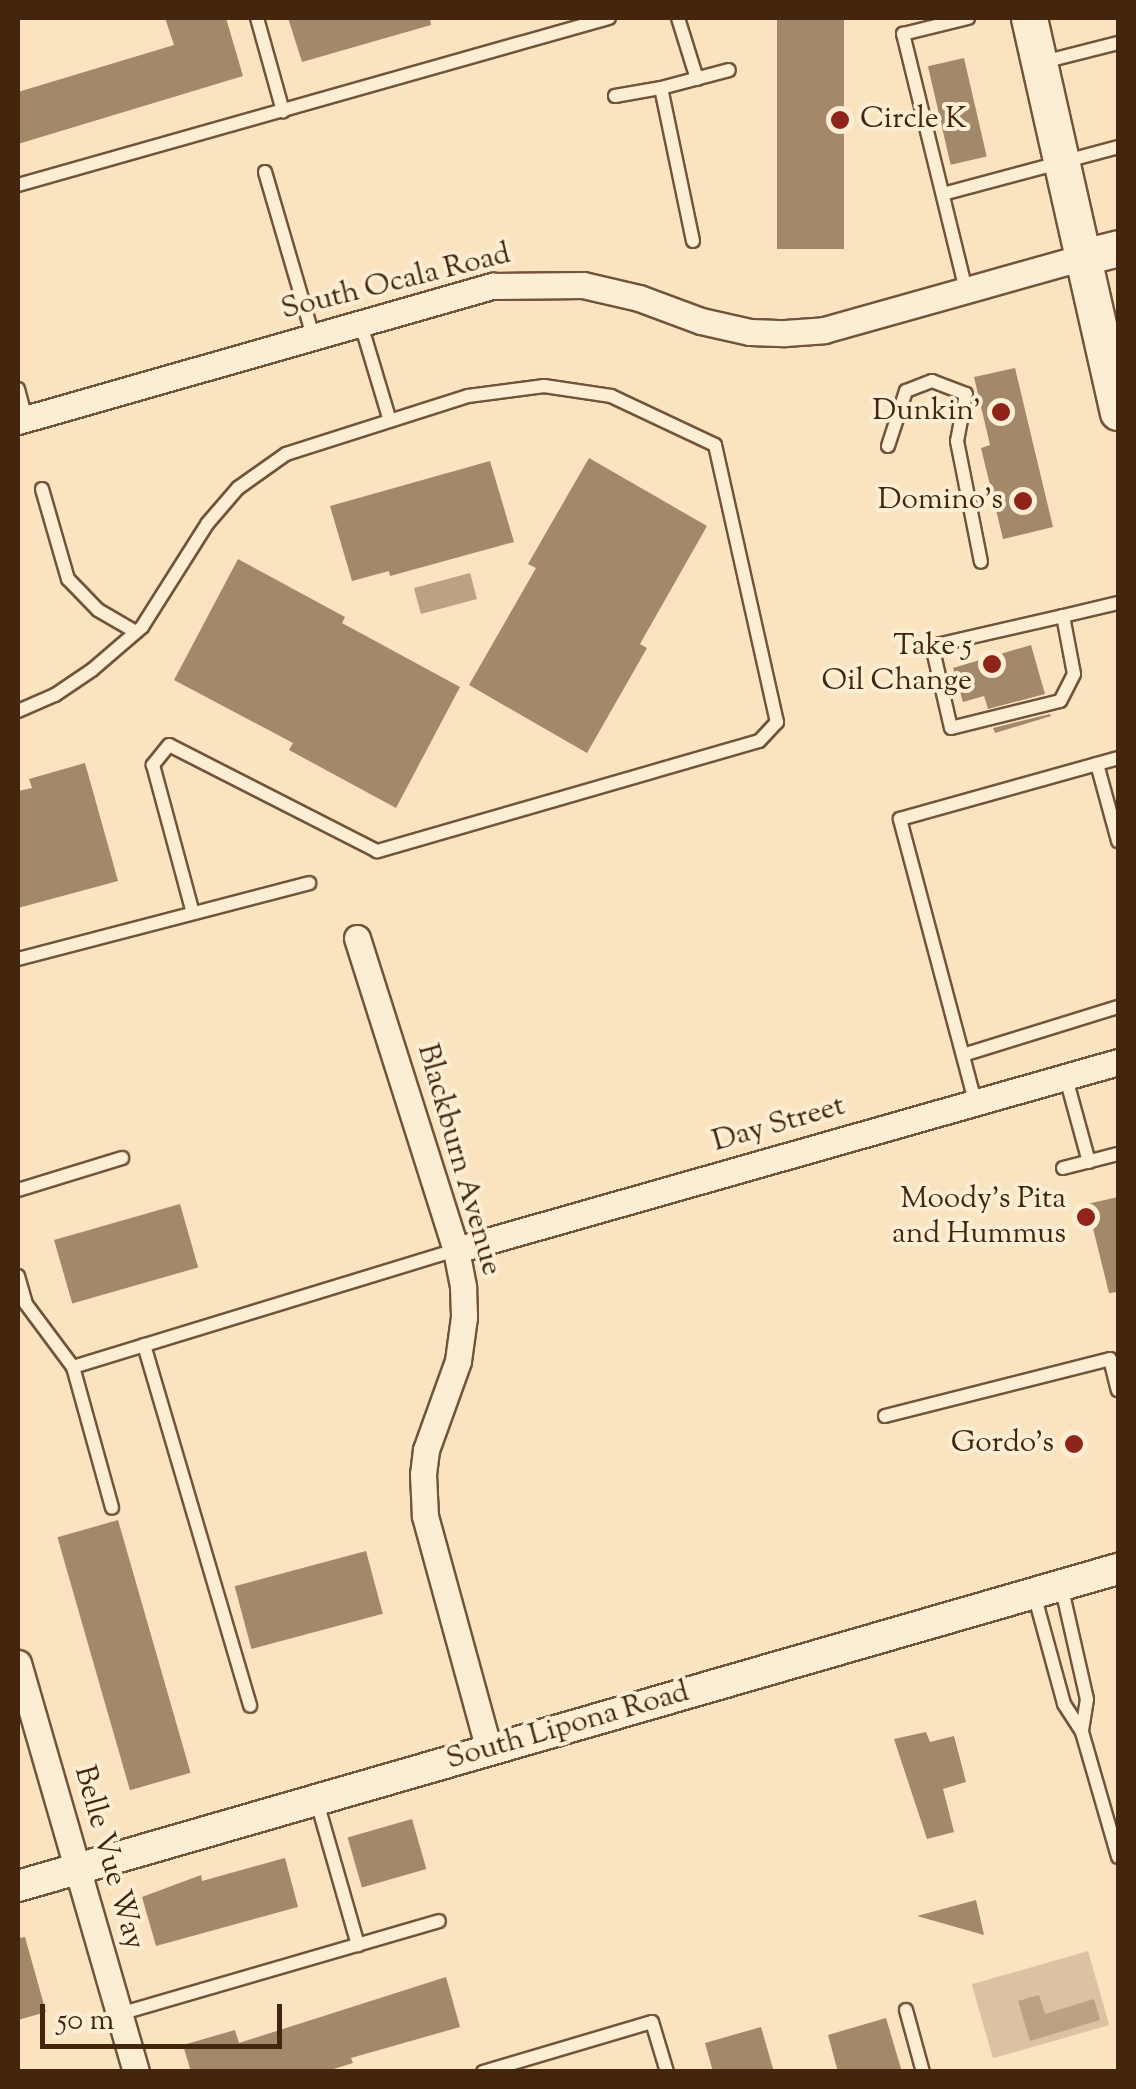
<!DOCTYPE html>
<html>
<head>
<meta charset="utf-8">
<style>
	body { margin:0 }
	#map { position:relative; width:1136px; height:2089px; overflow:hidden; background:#fae3bf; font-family:"Sorts Mill Goudy",serif }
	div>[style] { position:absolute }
	.green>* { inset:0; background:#dbc3a1; transform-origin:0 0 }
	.water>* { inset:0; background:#bca283; transform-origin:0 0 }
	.building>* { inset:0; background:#a3886a; transform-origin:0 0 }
	.roads { filter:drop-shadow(2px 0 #72543a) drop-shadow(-2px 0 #72543a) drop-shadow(0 2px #72543a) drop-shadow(0 -2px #72543a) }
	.service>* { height:12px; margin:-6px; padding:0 6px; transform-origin:6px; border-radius:6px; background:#fcedd5 }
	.minor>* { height:25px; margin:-12.5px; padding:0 12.5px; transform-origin:12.5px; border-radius:12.5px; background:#fcedd5 }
	.tertiary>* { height:30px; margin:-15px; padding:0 15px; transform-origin:15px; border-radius:15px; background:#fcedd5 }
	.secondary>* { height:35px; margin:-17.5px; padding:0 17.5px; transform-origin:17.5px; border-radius:17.5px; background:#fcedd5 }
	.dots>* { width:28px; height:28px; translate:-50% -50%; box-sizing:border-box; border:5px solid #fcedd5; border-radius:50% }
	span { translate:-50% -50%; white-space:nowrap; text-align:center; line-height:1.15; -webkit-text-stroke:8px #fcedd5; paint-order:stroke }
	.poi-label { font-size:30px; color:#44250e }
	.left { translate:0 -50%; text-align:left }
	.right { translate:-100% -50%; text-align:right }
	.street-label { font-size:30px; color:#44250e }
	.frame { position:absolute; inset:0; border:20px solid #44250e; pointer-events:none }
	.scale { position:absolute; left:40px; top:2004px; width:242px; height:45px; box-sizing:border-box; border:5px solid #44250e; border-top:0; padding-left:12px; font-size:30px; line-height:35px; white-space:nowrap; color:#44250e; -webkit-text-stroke:8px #fcedd5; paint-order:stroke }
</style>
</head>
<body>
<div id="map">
	<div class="green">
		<div style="left:1088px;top:1951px;width:77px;height:121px;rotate:74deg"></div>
	</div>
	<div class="water">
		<div style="left:470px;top:573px;width:27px;height:58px;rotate:75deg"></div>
		<div style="clip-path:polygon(1039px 1995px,1045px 2014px,1094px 1999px,1100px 2020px,1030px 2041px,1018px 2001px)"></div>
	</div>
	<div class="building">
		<div style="clip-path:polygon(165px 18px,226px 18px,243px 76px,18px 144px,18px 92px,174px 45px)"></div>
		<div style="clip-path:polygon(288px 18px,430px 18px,431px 25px,302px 62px)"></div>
		<div style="left:777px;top:18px;width:67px;height:231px"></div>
		<div style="left:964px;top:58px;width:101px;height:37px;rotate:77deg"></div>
		<div style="clip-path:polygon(1015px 368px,1053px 527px,1003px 539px,981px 448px,990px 445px,974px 377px)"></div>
		<div style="clip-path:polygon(589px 458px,707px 526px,640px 644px,647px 648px,587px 753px,469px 685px,536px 568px,528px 564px)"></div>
		<div style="clip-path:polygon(490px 461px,514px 542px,390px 576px,389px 571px,352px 581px,330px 506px)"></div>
		<div style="clip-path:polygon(238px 559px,345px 617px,342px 623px,460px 687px,396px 808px,289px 750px,293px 743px,174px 680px)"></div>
		<div style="clip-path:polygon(1031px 645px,1045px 694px,988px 709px,984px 696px,963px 702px,953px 668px)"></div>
		<div style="clip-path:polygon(1050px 714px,1051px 716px,995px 733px,993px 728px)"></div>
		<div style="clip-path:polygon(85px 763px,118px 881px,18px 908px,18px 791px,32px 788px,29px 779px)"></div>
		<div style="clip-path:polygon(1118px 1197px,1118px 1292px,1109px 1293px,1087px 1204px)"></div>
		<div style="left:180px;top:1204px;width:66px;height:131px;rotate:74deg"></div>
		<div style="left:118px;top:1520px;width:263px;height:63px;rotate:74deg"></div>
		<div style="left:366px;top:1551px;width:65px;height:136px;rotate:75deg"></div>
		<div style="clip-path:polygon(926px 1732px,930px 1742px,954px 1736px,966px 1782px,943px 1789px,954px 1832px,927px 1839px,894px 1739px)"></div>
		<div style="left:412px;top:1819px;width:52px;height:67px;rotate:74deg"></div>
		<div style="clip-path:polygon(285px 1858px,298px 1907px,156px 1946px,142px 1897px,201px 1875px,202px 1881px)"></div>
		<div style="clip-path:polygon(976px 1900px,984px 1935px,917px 1916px)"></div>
		<div style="clip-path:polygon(25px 1937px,46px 2012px,18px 2020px,18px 1938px)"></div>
		<div style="clip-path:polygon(446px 1977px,460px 2027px,351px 2058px,353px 2063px,324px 2072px,191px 2072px,183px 2045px,235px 2030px,239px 2043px)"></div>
		<div style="clip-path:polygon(886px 2018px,902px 2072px,838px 2072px,828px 2035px)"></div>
		<div style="clip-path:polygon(761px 2027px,774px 2072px,713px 2072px,705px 2043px)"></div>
	</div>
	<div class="roads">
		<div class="service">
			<div style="left:257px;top:18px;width:97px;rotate:74.4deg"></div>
			<div style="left:678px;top:18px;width:64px;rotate:72.7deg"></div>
			<div style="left:1043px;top:62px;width:77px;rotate:-14.2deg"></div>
			<div style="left:615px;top:96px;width:47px;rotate:-9.9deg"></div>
			<div style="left:265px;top:172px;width:171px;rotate:73.7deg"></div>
			<div style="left:18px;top:185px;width:614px;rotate:-15.78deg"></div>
			<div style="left:943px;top:194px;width:181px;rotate:-15deg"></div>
			<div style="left:693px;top:241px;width:156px;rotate:-101.8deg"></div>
			<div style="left:661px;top:88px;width:70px;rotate:-14.8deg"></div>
			<div style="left:966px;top:290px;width:264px;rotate:-103.8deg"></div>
			<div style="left:903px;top:34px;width:67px;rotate:-13.8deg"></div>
			<div style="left:360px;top:321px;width:104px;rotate:73.3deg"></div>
			<div style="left:18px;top:389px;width:31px;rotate:75deg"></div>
			<div style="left:888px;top:446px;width:58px;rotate:-71.9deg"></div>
			<div style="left:906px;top:391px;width:28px;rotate:-21deg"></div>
			<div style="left:932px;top:381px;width:36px;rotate:21deg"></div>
			<div style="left:966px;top:394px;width:48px;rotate:100.8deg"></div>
			<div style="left:957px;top:441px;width:123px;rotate:78.8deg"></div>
			<div style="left:42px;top:489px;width:94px;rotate:73.9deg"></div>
			<div style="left:68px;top:579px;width:43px;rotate:45.9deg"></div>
			<div style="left:98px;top:610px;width:44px;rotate:30.1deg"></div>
			<div style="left:1063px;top:616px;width:59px;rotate:79.3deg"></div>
			<div style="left:1074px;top:674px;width:30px;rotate:117deg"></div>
			<div style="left:1060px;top:701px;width:112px;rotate:166.1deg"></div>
			<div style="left:951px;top:728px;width:84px;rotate:-103deg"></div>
			<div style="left:932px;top:646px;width:134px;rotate:-12.9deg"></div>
			<div style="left:1063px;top:616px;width:57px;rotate:-13.3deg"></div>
			<div style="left:18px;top:711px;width:40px;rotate:-23.4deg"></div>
			<div style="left:55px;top:695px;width:45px;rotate:-34deg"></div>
			<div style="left:92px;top:670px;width:66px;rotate:-40.7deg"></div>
			<div style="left:142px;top:627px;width:122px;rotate:-57.7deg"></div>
			<div style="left:207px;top:524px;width:48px;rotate:-49.3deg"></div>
			<div style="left:238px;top:488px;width:59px;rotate:-35.3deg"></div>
			<div style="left:286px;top:454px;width:191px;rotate:-17.7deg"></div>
			<div style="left:468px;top:396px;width:77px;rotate:-7.5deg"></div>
			<div style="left:544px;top:386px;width:68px;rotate:8.5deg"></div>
			<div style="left:611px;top:396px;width:115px;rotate:25.2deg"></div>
			<div style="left:715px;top:445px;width:284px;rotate:77.4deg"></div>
			<div style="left:777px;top:722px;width:26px;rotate:133deg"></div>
			<div style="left:759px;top:741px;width:398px;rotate:163.9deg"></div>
			<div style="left:377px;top:851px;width:233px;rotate:-153deg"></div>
			<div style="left:169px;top:745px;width:26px;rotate:129deg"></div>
			<div style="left:153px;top:765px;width:153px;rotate:74.9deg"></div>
			<div style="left:1097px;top:764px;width:80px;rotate:74.7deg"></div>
			<div style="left:18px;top:959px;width:301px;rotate:-14.6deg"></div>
			<div style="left:963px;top:1055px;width:162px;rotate:-17.2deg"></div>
			<div style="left:1066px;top:1078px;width:87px;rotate:74.7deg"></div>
			<div style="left:976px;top:1105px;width:296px;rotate:-104.9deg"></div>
			<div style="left:900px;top:819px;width:226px;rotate:-15.6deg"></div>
			<div style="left:1063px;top:1168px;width:57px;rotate:-14.3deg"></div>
			<div style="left:18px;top:1190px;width:109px;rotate:-17.1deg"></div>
			<div style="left:18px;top:1276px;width:29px;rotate:74deg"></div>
			<div style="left:26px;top:1304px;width:79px;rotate:53.3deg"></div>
			<div style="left:73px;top:1367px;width:146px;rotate:74.5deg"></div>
			<div style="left:144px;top:1345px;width:376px;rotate:73.6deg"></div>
			<div style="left:73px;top:1367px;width:400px;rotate:-17deg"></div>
			<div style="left:885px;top:1416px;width:232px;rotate:-14.2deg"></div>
			<div style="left:1110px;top:1359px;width:32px;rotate:76deg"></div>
			<div style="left:1061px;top:1585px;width:117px;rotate:77.2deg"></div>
			<div style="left:1087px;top:1699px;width:33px;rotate:99deg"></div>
			<div style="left:1034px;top:1594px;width:114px;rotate:74.7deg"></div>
			<div style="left:1064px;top:1704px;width:33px;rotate:57deg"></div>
			<div style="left:1082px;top:1732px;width:130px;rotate:73.9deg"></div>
			<div style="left:317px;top:1802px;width:149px;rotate:74deg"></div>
			<div style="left:906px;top:2010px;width:64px;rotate:74.7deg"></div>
			<div style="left:119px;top:2014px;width:333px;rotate:-16.2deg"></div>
			<div style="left:483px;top:2072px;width:176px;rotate:-16.5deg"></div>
			<div style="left:652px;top:2022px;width:52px;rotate:73.3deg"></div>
		</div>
		<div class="minor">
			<div style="left:18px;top:421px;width:494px;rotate:-15.9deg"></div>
			<div style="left:493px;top:286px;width:90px;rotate:-0.6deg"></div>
			<div style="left:583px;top:285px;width:57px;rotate:13.1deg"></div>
			<div style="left:639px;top:298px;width:66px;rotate:20.4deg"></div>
			<div style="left:701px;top:321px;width:50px;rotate:12.7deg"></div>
			<div style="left:750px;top:332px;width:35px;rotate:2deg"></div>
			<div style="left:785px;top:333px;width:39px;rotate:-4deg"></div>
			<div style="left:824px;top:330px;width:269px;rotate:-15.7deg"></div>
			<div style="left:357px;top:938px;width:327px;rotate:72.4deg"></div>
			<div style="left:456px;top:1250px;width:38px;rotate:79deg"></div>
			<div style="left:463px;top:1287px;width:30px;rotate:88deg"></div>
			<div style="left:464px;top:1317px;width:44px;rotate:97.8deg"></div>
			<div style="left:458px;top:1361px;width:95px;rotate:109.8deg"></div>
			<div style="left:426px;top:1450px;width:24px;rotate:97deg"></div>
			<div style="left:423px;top:1474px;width:42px;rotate:87.3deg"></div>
			<div style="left:425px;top:1516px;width:243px;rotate:74.7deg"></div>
			<div style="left:456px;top:1250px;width:688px;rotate:-15.85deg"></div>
			<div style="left:18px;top:1663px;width:426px;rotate:73.9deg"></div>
		</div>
		<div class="tertiary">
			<div style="left:18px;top:1886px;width:1145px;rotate:-16.08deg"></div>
		</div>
		<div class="secondary">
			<div style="left:1029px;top:18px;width:404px;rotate:77.3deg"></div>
			<div style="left:1083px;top:257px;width:36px;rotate:-14deg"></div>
		</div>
	</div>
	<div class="dots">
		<div style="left:840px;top:120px;background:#8f2418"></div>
		<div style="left:1001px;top:412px;background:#8f2418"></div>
		<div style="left:1023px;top:501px;background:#8f2418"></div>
		<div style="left:992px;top:664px;background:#8f2418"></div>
		<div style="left:1086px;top:1217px;background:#8f2418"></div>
		<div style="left:1074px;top:1444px;background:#8f2418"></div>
	</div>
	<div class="poi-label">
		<span class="left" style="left:860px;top:120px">Circle K</span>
		<span class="right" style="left:981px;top:412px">Dunkin'</span>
		<span class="right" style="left:1003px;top:501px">Domino's</span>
		<span class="right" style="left:972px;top:664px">Take 5<br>Oil Change</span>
		<span class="right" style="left:1066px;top:1217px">Moody's Pita<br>and Hummus</span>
		<span class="right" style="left:1054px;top:1444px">Gordo's</span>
	</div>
	<div class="street-label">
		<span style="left:396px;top:283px;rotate:-14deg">South Ocala Road</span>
		<span style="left:779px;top:1125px;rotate:-16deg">Day Street</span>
		<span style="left:458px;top:1160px;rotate:74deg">Blackburn Avenue</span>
		<span style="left:568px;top:1727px;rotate:-16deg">South Lipona Road</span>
		<span style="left:108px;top:1858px;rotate:74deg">Belle Vue Way</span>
	</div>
	<div class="frame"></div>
	<div class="scale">50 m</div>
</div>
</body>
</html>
